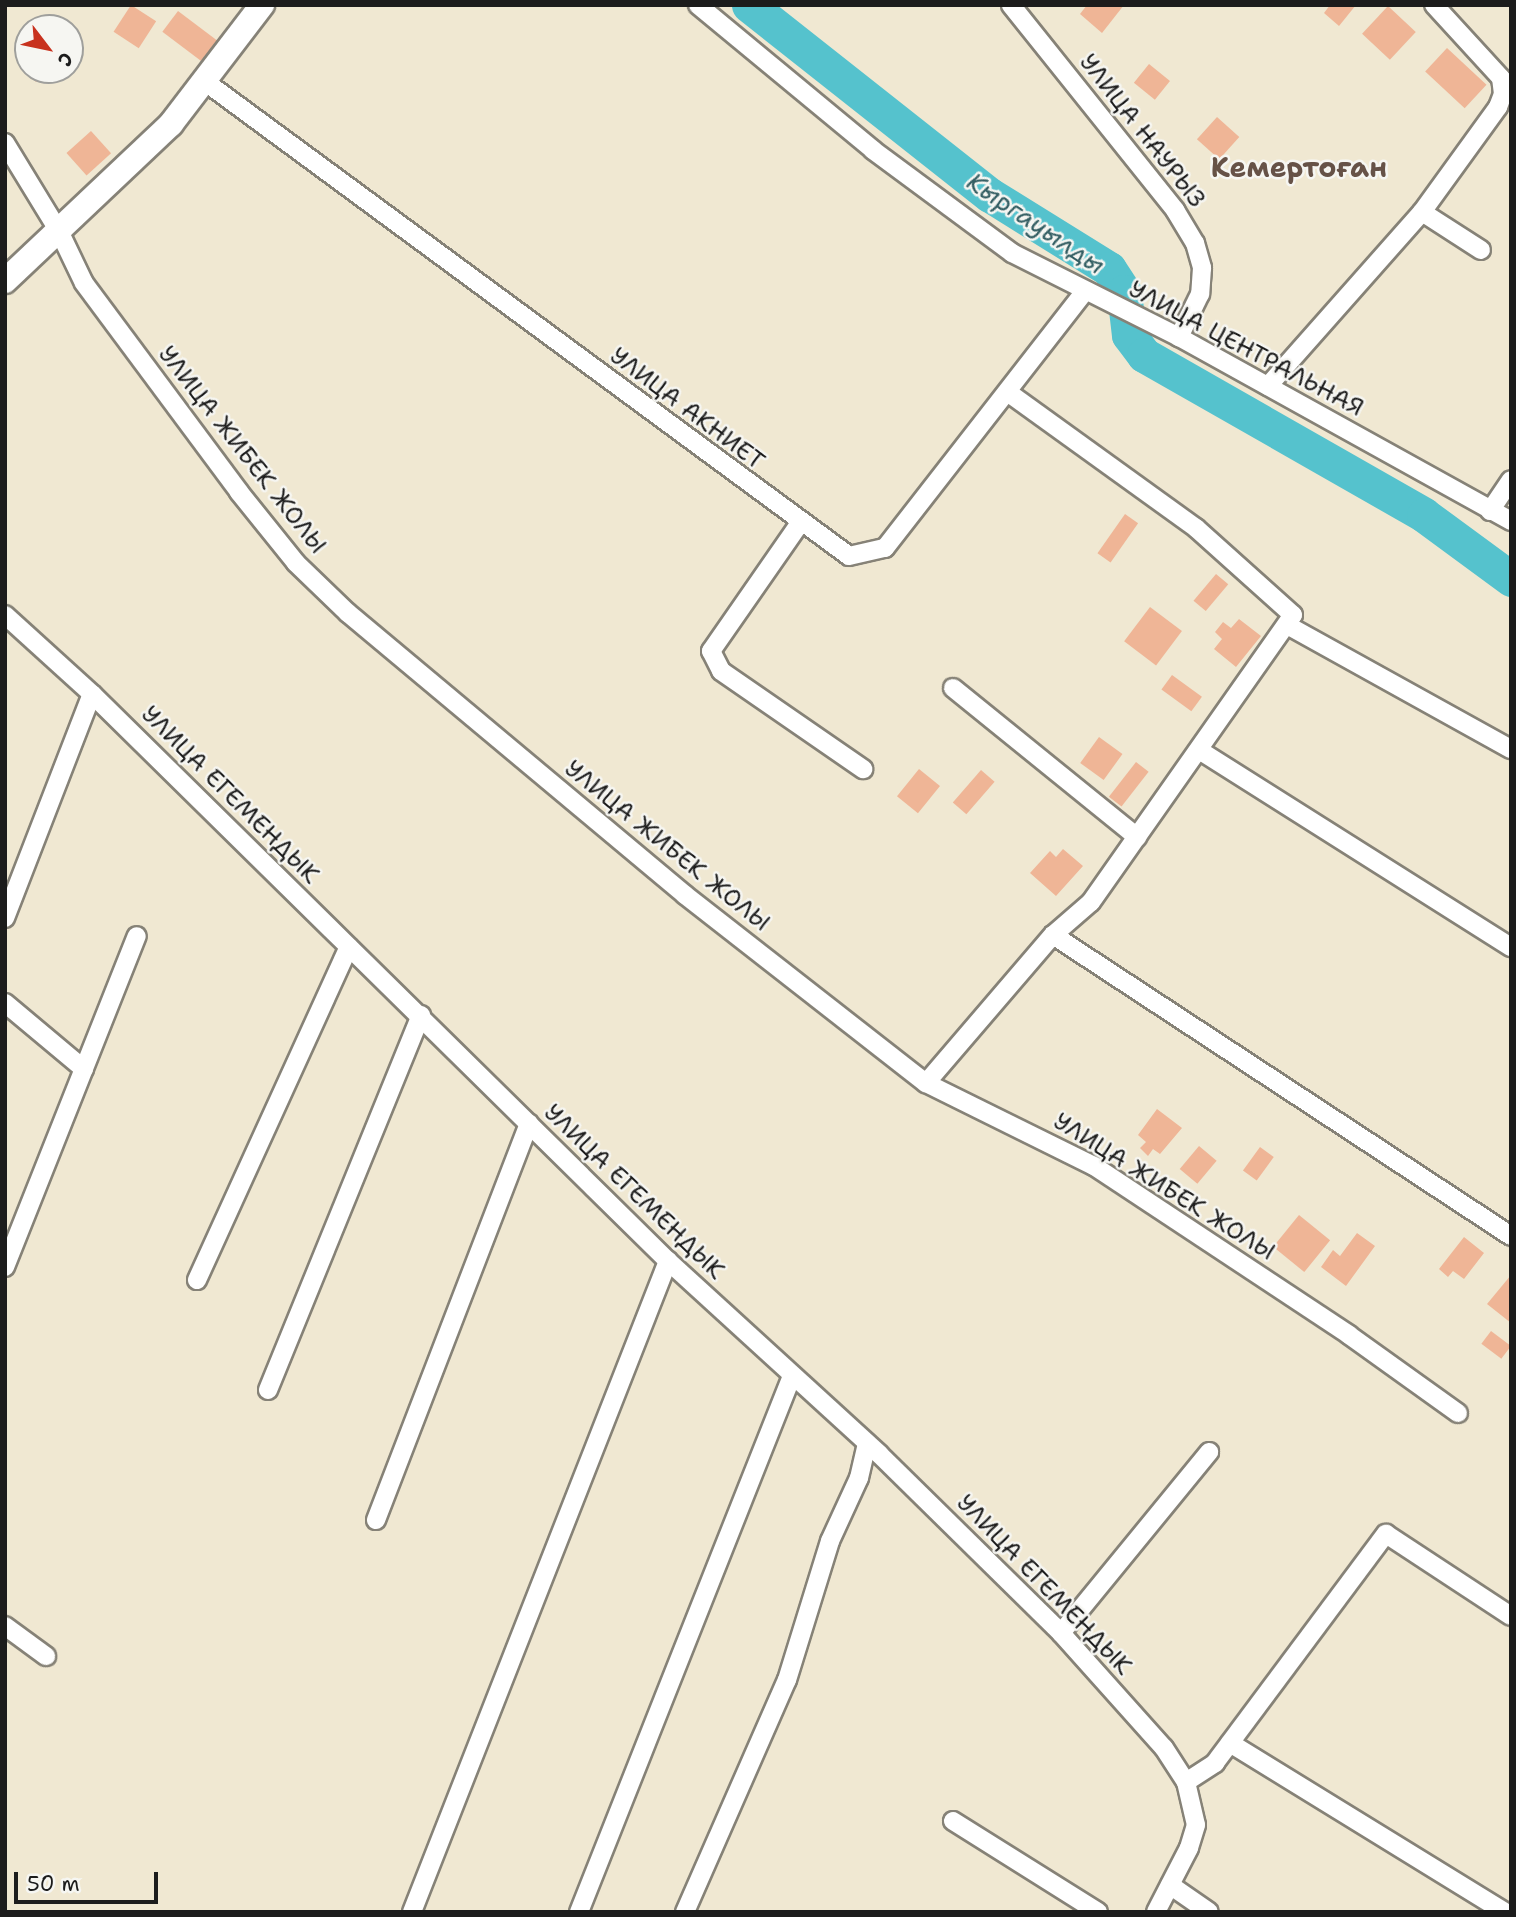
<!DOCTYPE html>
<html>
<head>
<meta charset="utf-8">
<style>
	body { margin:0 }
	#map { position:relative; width:1516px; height:1917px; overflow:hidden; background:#f0e8d2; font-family:"Shantell Sans",sans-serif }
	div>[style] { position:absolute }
	.river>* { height:35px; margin:-17.5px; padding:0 17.5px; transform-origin:17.5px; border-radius:17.5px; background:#55c2cd }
	.building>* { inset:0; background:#efb596; transform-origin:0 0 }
	.roads { filter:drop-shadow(2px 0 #868277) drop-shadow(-2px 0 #868277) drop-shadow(0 2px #868277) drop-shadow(0 -2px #868277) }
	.minor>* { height:18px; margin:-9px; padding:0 9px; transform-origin:9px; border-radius:9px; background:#fff }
	.secondary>* { height:24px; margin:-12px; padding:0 12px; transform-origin:12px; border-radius:12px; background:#fff }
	span { translate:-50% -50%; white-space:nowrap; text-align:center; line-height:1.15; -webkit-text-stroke:5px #f6f6f2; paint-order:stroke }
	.street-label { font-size:24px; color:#1c1c1c }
	.water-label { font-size:26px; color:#335e63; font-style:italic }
	.quarter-label { font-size:28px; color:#665247; font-weight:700 }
	.frame { position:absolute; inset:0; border:7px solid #1c1c1c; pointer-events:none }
	.north { position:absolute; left:14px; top:14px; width:70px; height:70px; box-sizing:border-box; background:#f6f6f2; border:2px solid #9f9f9c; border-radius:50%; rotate:122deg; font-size:19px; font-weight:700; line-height:28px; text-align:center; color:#1c1c1c }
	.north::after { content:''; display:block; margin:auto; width:24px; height:32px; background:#c8321e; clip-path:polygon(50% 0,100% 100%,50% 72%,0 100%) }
	.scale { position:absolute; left:14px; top:1872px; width:144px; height:32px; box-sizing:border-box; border:4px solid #1c1c1c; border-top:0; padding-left:9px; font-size:21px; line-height:24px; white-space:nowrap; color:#1c1c1c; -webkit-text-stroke:5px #f6f6f2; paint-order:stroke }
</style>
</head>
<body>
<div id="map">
	<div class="river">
		<div style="left:749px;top:5px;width:307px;rotate:38.3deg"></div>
		<div style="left:990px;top:195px;width:140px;rotate:31.9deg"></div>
		<div style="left:1109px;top:269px;width:27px;rotate:57deg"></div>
		<div style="left:1124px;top:292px;width:43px;rotate:83.4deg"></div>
		<div style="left:1129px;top:335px;width:25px;rotate:53deg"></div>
		<div style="left:1144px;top:355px;width:322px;rotate:29.7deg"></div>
		<div style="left:1424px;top:515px;width:108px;rotate:36.3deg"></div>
	</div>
	<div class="building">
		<div style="left:131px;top:5px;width:30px;height:32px;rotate:33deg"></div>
		<div style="clip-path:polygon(1087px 5px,1124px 5px,1102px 33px,1080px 14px)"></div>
		<div style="clip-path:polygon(1330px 5px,1356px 5px,1339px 26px,1324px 13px)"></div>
		<div style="left:1388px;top:6px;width:38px;height:38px;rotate:43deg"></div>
		<div style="left:178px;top:11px;width:49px;height:26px;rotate:37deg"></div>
		<div style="left:1447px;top:48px;width:54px;height:32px;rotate:43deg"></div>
		<div style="clip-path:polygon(28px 49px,28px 70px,49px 70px,36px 82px,16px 60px)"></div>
		<div style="left:1149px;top:64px;width:27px;height:24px;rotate:39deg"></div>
		<div style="left:1217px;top:117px;width:30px;height:30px;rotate:42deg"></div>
		<div style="left:91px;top:131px;width:30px;height:33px;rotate:48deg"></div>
		<div style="left:1125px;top:514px;width:16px;height:48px;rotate:35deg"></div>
		<div style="left:1216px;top:574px;width:16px;height:35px;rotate:40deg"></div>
		<div style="left:1150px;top:607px;width:40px;height:43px;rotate:37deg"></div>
		<div style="clip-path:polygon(1239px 619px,1261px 636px,1236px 667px,1214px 649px,1222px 639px,1215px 632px,1223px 622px,1231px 628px)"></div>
		<div style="left:1172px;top:675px;width:37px;height:18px;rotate:36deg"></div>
		<div style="left:1099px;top:737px;width:29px;height:32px;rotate:36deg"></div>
		<div style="left:1136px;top:762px;width:16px;height:44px;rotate:38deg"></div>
		<div style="left:919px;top:769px;width:27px;height:35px;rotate:39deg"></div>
		<div style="left:981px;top:770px;width:18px;height:43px;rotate:41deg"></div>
		<div style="clip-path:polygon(1063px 849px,1083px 866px,1056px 896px,1030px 873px,1050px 851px,1056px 857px)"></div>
		<div style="clip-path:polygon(1157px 1109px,1182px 1128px,1160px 1154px,1153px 1149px,1148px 1156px,1140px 1148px,1146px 1142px,1138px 1135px)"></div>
		<div style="left:1199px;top:1146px;width:23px;height:30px;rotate:40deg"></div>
		<div style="left:1260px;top:1147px;width:17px;height:29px;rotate:36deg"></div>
		<div style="left:1299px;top:1215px;width:40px;height:41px;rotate:39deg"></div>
		<div style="clip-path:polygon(1357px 1233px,1375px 1246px,1346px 1286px,1321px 1267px,1333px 1250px,1340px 1256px)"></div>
		<div style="clip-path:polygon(1464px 1237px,1484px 1253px,1464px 1279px,1453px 1271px,1448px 1277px,1439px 1269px)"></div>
		<div style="clip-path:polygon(1511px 1275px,1511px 1323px,1487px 1304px)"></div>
		<div style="left:1491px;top:1331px;width:25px;height:16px;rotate:37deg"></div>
	</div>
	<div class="roads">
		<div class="minor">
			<div style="left:698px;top:5px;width:227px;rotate:39.6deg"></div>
			<div style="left:873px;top:150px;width:173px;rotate:36.5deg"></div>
			<div style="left:1012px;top:253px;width:187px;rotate:26.7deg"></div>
			<div style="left:1179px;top:337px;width:380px;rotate:29deg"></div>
			<div style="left:1011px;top:5px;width:263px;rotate:51.3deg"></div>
			<div style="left:1175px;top:210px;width:39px;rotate:59deg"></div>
			<div style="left:1195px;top:243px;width:26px;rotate:74deg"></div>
			<div style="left:1202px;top:268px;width:26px;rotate:94deg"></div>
			<div style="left:1200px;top:294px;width:48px;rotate:116deg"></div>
			<div style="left:207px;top:83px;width:797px;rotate:36.38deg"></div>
			<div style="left:849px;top:556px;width:37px;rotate:-13deg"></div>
			<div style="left:885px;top:548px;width:326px;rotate:-52.1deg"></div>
			<div style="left:5px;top:143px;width:105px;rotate:58.6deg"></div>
			<div style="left:60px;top:233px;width:55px;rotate:64.4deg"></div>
			<div style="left:84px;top:283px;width:260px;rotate:53.4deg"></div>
			<div style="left:239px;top:492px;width:91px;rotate:51.2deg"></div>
			<div style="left:296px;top:563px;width:72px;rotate:43.9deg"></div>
			<div style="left:348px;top:613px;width:439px;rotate:39.9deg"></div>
			<div style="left:685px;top:895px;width:306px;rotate:38deg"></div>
			<div style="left:926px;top:1083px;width:187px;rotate:26.3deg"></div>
			<div style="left:1094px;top:1166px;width:306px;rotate:33.5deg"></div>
			<div style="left:1349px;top:1335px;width:134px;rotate:35.6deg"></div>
			<div style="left:1422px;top:212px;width:70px;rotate:32.8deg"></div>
			<div style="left:1268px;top:386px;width:232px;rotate:-48.5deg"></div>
			<div style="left:1422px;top:212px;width:130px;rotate:-54.1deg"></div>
			<div style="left:1498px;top:107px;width:14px;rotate:-69deg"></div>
			<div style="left:1503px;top:94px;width:16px;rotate:-97deg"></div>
			<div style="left:1501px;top:78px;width:99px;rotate:-132.5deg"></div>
			<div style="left:1490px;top:511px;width:37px;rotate:-56deg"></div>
			<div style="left:800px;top:523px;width:156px;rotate:124.8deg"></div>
			<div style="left:711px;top:651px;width:22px;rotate:63deg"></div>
			<div style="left:721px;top:671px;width:173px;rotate:34.6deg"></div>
			<div style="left:5px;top:615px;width:118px;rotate:42.2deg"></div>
			<div style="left:92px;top:694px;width:808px;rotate:44.55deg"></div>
			<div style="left:668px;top:1261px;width:286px;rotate:42.4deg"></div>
			<div style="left:879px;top:1454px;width:255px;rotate:44.5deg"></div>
			<div style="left:1061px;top:1633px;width:154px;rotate:48.2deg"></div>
			<div style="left:1164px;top:1748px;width:40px;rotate:57.1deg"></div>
			<div style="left:1186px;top:1782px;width:44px;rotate:76.9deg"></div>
			<div style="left:1196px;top:1825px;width:24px;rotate:107deg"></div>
			<div style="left:1189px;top:1848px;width:72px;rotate:117.3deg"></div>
			<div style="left:1287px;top:625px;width:256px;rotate:29deg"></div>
			<div style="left:953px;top:688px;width:237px;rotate:39deg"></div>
			<div style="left:1199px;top:750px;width:369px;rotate:32.3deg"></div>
			<div style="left:5px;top:918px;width:240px;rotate:-68.8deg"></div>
			<div style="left:1053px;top:935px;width:548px;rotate:33.31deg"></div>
			<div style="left:5px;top:1003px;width:103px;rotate:39.9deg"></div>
			<div style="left:926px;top:1083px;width:195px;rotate:-49.4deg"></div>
			<div style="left:1053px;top:935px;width:50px;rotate:-41deg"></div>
			<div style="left:1091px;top:902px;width:351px;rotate:-54.9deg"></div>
			<div style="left:1293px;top:615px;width:130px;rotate:-138.1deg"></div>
			<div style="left:1196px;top:528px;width:231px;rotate:-144.2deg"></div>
			<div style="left:5px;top:1267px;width:356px;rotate:-68.3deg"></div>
			<div style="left:197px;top:1280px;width:366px;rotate:-65.5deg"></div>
			<div style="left:268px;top:1390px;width:405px;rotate:-67.8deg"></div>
			<div style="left:376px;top:1520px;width:425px;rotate:-68.9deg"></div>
			<div style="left:5px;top:1626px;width:51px;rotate:36.2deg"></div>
			<div style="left:1061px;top:1633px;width:234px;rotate:-50.7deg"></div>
			<div style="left:1230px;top:1743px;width:323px;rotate:31.6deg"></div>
			<div style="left:1186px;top:1782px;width:35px;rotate:-33deg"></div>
			<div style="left:1215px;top:1763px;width:286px;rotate:-53.3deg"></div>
			<div style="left:1386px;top:1534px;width:149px;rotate:33.3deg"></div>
			<div style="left:953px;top:1821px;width:171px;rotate:32.1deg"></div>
			<div style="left:1170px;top:1885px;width:47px;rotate:34.7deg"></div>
			<div style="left:412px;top:1912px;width:700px;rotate:-68.53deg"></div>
			<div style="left:579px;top:1912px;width:577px;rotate:-68.33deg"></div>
			<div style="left:685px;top:1912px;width:253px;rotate:-66.3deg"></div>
			<div style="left:787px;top:1680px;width:145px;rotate:-72.8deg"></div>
			<div style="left:830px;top:1541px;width:69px;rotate:-65.3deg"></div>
			<div style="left:859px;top:1478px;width:36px;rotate:-77deg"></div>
		</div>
		<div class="secondary">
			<div style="left:5px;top:281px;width:228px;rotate:-43.4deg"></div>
			<div style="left:171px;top:124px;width:150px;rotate:-52.6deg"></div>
		</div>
	</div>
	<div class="street-label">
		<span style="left:1142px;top:131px;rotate:52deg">УЛИЦА НАУРЫЗ</span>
		<span style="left:1246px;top:349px;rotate:28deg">УЛИЦА ЦЕНТРАЛЬНАЯ</span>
		<span style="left:687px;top:409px;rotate:37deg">УЛИЦА АКНИЕТ</span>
		<span style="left:242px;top:450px;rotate:52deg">УЛИЦА ЖИБЕК ЖОЛЫ</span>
		<span style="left:230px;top:795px;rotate:45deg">УЛИЦА ЕГЕМЕНДЫК</span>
		<span style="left:667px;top:846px;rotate:39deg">УЛИЦА ЖИБЕК ЖОЛЫ</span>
		<span style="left:1164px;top:1187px;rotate:32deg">УЛИЦА ЖИБЕК ЖОЛЫ</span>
		<span style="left:634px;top:1192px;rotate:44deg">УЛИЦА ЕГЕМЕНДЫК</span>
		<span style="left:1044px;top:1585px;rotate:46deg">УЛИЦА ЕГЕМЕНДЫК</span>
	</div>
	<div class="water-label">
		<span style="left:1036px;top:223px;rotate:34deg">Кыргауылды</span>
	</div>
	<div class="quarter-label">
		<span style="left:1299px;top:167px">Кемертоған</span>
	</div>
	<div class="frame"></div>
	<div class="north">С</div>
	<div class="scale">50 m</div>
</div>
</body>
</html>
